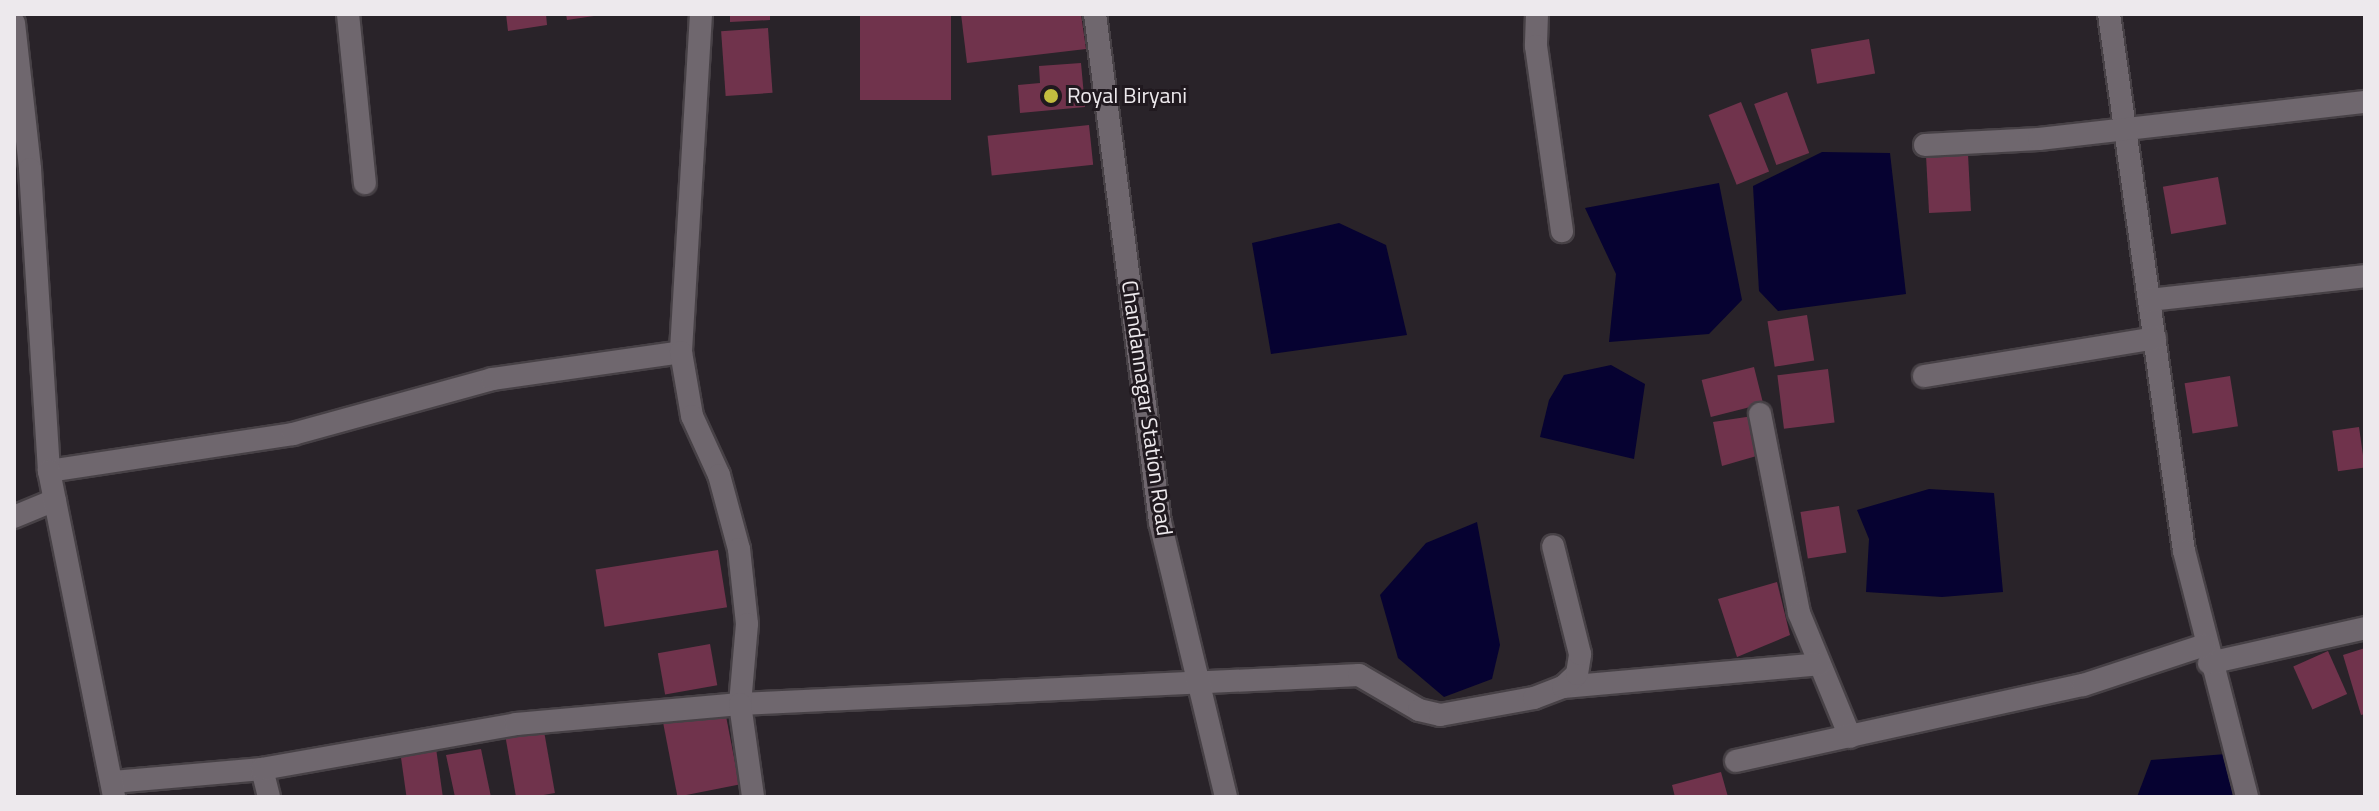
<!DOCTYPE html>
<html>
<head>
<meta charset="utf-8">
<style>
	body { margin:0 }
	#map { position:relative; width:2379px; height:811px; overflow:hidden; background:#292329; font-family:"Titillium Web",sans-serif }
	div>[style] { position:absolute }
	.water>* { inset:0; background:#060231 }
	.building>* { inset:0; background:#70334c; transform-origin:0 0 }
	.roads { filter:drop-shadow(2px 0 #474146) drop-shadow(-2px 0 #474146) drop-shadow(0 2px #474146) drop-shadow(0 -2px #474146) }
	.minor>* { height:22px; margin:-11px; padding:0 11px; transform-origin:11px; border-radius:11px; background:#6f676e }
	.tertiary>* { height:22px; margin:-11px; padding:0 11px; transform-origin:11px; border-radius:11px; background:#6f676e }
	.secondary>* { height:22px; margin:-11px; padding:0 11px; transform-origin:11px; border-radius:11px; background:#6f676e }
	.dots>* { width:22px; height:22px; translate:-50% -50%; box-sizing:border-box; border:4px solid #20191f; border-radius:50% }
	span { translate:-50% -50%; white-space:nowrap; text-align:center; line-height:1.15; -webkit-text-stroke:6px #20191f; paint-order:stroke }
	.poi-label { font-size:22px; color:#ede9ed }
	.left { translate:0 -50%; text-align:left }
	.street-label { font-size:22px; color:#ede9ed }
	.frame { position:absolute; inset:0; border:16px solid #ede9ed; pointer-events:none }
</style>
</head>
<body>
<div id="map">
	<div class="water">
		<div style="clip-path:polygon(1822px 152px,1890px 153px,1906px 294px,1778px 311px,1759px 291px,1753px 186px)"></div>
		<div style="clip-path:polygon(1719px 183px,1742px 300px,1709px 334px,1609px 342px,1616px 274px,1585px 208px)"></div>
		<div style="clip-path:polygon(1339px 223px,1386px 245px,1407px 335px,1271px 354px,1252px 243px)"></div>
		<div style="clip-path:polygon(1611px 365px,1645px 384px,1634px 459px,1540px 437px,1549px 400px,1564px 375px)"></div>
		<div style="clip-path:polygon(1929px 489px,1994px 493px,2003px 592px,1942px 597px,1866px 592px,1869px 539px,1857px 510px)"></div>
		<div style="clip-path:polygon(1477px 522px,1500px 645px,1492px 679px,1444px 697px,1398px 658px,1380px 595px,1426px 543px)"></div>
		<div style="clip-path:polygon(2226px 754px,2233px 797px,2137px 797px,2151px 760px)"></div>
	</div>
	<div class="building">
		<div style="clip-path:polygon(506px 14px,546px 14px,547px 25px,508px 31px)"></div>
		<div style="clip-path:polygon(566px 14px,594px 14px,594px 16px,567px 20px)"></div>
		<div style="clip-path:polygon(730px 14px,770px 14px,770px 20px,730px 22px)"></div>
		<div style="left:860px;top:14px;width:91px;height:86px"></div>
		<div style="clip-path:polygon(961px 14px,1081px 14px,1086px 49px,967px 63px)"></div>
		<div style="left:768px;top:28px;width:65px;height:47px;rotate:86deg"></div>
		<div style="left:1869px;top:39px;width:35px;height:59px;rotate:80deg"></div>
		<div style="clip-path:polygon(1081px 63px,1085px 107px,1020px 113px,1018px 85px,1040px 83px,1039px 66px)"></div>
		<div style="left:1787px;top:92px;width:65px;height:35px;rotate:70deg"></div>
		<div style="left:1741px;top:102px;width:75px;height:35px;rotate:68deg"></div>
		<div style="left:1089px;top:125px;width:40px;height:102px;rotate:84deg"></div>
		<div style="left:1968px;top:154px;width:57px;height:42px;rotate:87deg"></div>
		<div style="left:2218px;top:177px;width:48px;height:56px;rotate:80deg"></div>
		<div style="left:1807px;top:315px;width:46px;height:40px;rotate:81deg"></div>
		<div style="left:1754px;top:367px;width:38px;height:54px;rotate:76deg"></div>
		<div style="left:1828px;top:369px;width:54px;height:51px;rotate:83deg"></div>
		<div style="left:2230px;top:376px;width:51px;height:46px;rotate:81deg"></div>
		<div style="clip-path:polygon(1753px 416px,1760px 455px,1722px 466px,1713px 422px)"></div>
		<div style="left:2359px;top:427px;width:41px;height:27px;rotate:82deg"></div>
		<div style="left:1839px;top:506px;width:47px;height:39px;rotate:81deg"></div>
		<div style="left:718px;top:550px;width:58px;height:124px;rotate:81deg"></div>
		<div style="clip-path:polygon(1777px 582px,1790px 635px,1737px 657px,1718px 599px)"></div>
		<div style="left:710px;top:644px;width:42px;height:53px;rotate:80deg"></div>
		<div style="clip-path:polygon(2365px 648px,2365px 714px,2361px 715px,2343px 655px)"></div>
		<div style="left:2328px;top:651px;width:47px;height:38px;rotate:66deg"></div>
		<div style="left:725px;top:711px;width:75px;height:63px;rotate:79deg"></div>
		<div style="left:544px;top:731px;width:63px;height:39px;rotate:80deg"></div>
		<div style="left:436px;top:748px;width:49px;height:36px;rotate:82deg"></div>
		<div style="clip-path:polygon(481px 749px,491px 797px,455px 797px,446px 755px)"></div>
		<div style="clip-path:polygon(1721px 772px,1728px 797px,1675px 797px,1672px 785px)"></div>
	</div>
	<div class="roads">
		<div class="minor">
			<div style="left:348px;top:14px;width:170px;rotate:84.3deg"></div>
			<div style="left:1537px;top:14px;width:32px;rotate:92deg"></div>
			<div style="left:1536px;top:46px;width:187px;rotate:82deg"></div>
			<div style="left:2109px;top:14px;width:542px;rotate:82.05deg"></div>
			<div style="left:2184px;top:551px;width:254px;rotate:75.6deg"></div>
			<div style="left:1925px;top:145px;width:114px;rotate:-3deg"></div>
			<div style="left:2039px;top:139px;width:328px;rotate:-6.5deg"></div>
			<div style="left:2149px;top:300px;width:217px;rotate:-6.3deg"></div>
			<div style="left:1924px;top:376px;width:234px;rotate:-9.3deg"></div>
			<div style="left:1760px;top:414px;width:203px;rotate:78.9deg"></div>
			<div style="left:1799px;top:613px;width:134px;rotate:67.6deg"></div>
			<div style="left:49px;top:471px;width:247px;rotate:-8.6deg"></div>
			<div style="left:293px;top:434px;width:206px;rotate:-15.4deg"></div>
			<div style="left:492px;top:379px;width:191px;rotate:-8.1deg"></div>
			<div style="left:14px;top:517px;width:44px;rotate:-22.5deg"></div>
			<div style="left:2209px;top:663px;width:160px;rotate:-12.6deg"></div>
			<div style="left:1563px;top:687px;width:257px;rotate:-5.1deg"></div>
			<div style="left:1736px;top:761px;width:355px;rotate:-12.4deg"></div>
			<div style="left:2083px;top:685px;width:128px;rotate:-18.2deg"></div>
			<div style="left:113px;top:782px;width:150px;rotate:-5deg"></div>
			<div style="left:269px;top:797px;width:29px;rotate:-104deg"></div>
			<div style="left:262px;top:769px;width:258px;rotate:-10deg"></div>
			<div style="left:516px;top:724px;width:225px;rotate:-5.1deg"></div>
			<div style="left:740px;top:704px;width:620px;rotate:-2.68deg"></div>
			<div style="left:1359px;top:675px;width:69px;rotate:30.3deg"></div>
			<div style="left:1419px;top:710px;width:22px;rotate:13deg"></div>
			<div style="left:1440px;top:715px;width:96px;rotate:-10.3deg"></div>
			<div style="left:1534px;top:698px;width:31px;rotate:-21deg"></div>
			<div style="left:1563px;top:687px;width:19px;rotate:-43deg"></div>
			<div style="left:1577px;top:674px;width:20px;rotate:-81deg"></div>
			<div style="left:1580px;top:654px;width:111px;rotate:-104deg"></div>
		</div>
		<div class="tertiary">
			<div style="left:701px;top:14px;width:339px;rotate:93.4deg"></div>
			<div style="left:681px;top:352px;width:65px;rotate:80.2deg"></div>
			<div style="left:692px;top:416px;width:65px;rotate:65.4deg"></div>
			<div style="left:719px;top:475px;width:77px;rotate:74.9deg"></div>
			<div style="left:739px;top:549px;width:75px;rotate:83.9deg"></div>
			<div style="left:747px;top:624px;width:80px;rotate:95deg"></div>
			<div style="left:740px;top:704px;width:94px;rotate:82deg"></div>
			<div style="left:14px;top:23px;width:147px;rotate:83.7deg"></div>
			<div style="left:30px;top:169px;width:303px;rotate:86.4deg"></div>
			<div style="left:49px;top:471px;width:332px;rotate:78.7deg"></div>
		</div>
		<div class="secondary">
			<div style="left:1095px;top:14px;width:512px;rotate:82.71deg"></div>
			<div style="left:1160px;top:522px;width:283px;rotate:76.5deg"></div>
		</div>
	</div>
	<div class="dots">
		<div style="left:1051px;top:96px;background:#c3bd3f"></div>
	</div>
	<div class="poi-label">
		<span class="left" style="left:1067px;top:96px">Royal Biryani</span>
	</div>
	<div class="street-label">
		<span style="left:1147px;top:408px;rotate:82deg">Chandannagar Station Road</span>
	</div>
	<div class="frame"></div>
</div>
</body>
</html>
